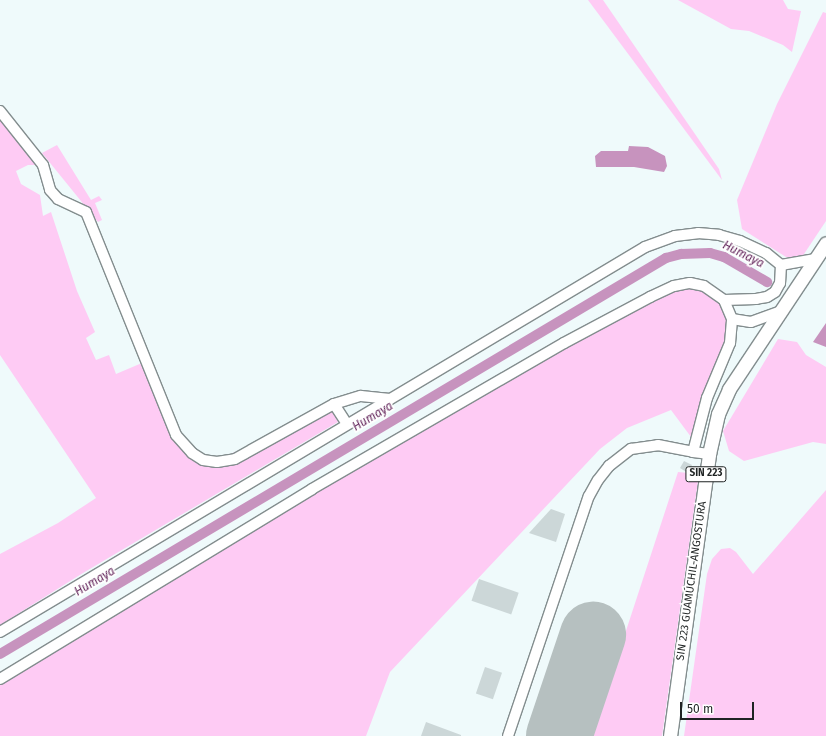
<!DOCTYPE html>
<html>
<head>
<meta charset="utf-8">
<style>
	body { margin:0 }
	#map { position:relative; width:826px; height:736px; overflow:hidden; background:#effafb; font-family:"Fira Sans",sans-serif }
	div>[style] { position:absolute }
	.green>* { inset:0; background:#fecbf4 }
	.water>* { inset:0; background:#c793be }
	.canal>* { height:10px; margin:-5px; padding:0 5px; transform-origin:5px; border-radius:5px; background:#c793be }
	.runway>* { height:66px; margin:-33px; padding:0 33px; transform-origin:33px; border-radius:33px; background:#b6c0c0 }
	.building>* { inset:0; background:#ccd7d8; transform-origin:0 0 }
	.roads { filter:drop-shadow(1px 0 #838d8e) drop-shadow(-1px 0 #838d8e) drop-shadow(0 1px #838d8e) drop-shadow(0 -1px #838d8e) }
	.minor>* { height:10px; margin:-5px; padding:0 5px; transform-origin:5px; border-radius:5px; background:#fff }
	.major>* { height:13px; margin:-6.5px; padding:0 6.5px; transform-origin:6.5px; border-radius:6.5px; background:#fff }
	span { translate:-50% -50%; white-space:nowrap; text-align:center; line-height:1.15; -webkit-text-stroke:3.5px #fff; paint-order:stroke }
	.shield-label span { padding:1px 3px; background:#fff; border:1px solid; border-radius:3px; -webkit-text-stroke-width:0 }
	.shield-label { font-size:10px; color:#1f2323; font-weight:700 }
	.street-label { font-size:11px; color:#1f2323 }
	.water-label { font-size:12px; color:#63255b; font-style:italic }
	.scale { position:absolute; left:680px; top:702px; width:74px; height:18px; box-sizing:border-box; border:2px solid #1f2323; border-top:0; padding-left:5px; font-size:12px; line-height:14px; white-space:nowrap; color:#1f2323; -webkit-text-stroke:3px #fff; paint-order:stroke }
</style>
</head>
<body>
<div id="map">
	<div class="green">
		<div style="clip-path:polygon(588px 0,603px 0,719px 169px,722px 180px)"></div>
		<div style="clip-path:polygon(678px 0,783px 0,788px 9px,801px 11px,792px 52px,783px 45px,749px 31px,731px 29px)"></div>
		<div style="clip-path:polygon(823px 12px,826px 13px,826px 221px,802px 257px,786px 257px,742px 229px,737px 200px,777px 104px)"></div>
		<div style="clip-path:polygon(0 114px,41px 165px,28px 165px,16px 171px,21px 184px,40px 195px,43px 216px,51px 212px,77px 291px,95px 332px,86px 338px,96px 360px,109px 355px,116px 374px,149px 360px,176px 431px,190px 452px,212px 462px,331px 410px,338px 422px,83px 573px,0 625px,0 554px,58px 523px,96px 498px,0 355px)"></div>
		<div style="clip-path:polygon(57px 145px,91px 200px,99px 196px,102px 200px,95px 203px,102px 220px,98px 222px,42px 153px)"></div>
		<div style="clip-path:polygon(683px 282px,727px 298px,735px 333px,694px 441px,671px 410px,627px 428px,600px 449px,390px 672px,366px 736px,0 736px,0 680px,645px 293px)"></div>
		<div style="clip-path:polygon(778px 339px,797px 342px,806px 355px,826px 367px,826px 444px,813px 442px,744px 461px,729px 451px,723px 431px)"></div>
		<div style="clip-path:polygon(678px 472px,699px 474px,662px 736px,571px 736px,604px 639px,622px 643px)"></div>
		<div style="clip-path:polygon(826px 490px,826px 736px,684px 736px,707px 574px,712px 559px,721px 549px,730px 548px,736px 552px,753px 574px)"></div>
	</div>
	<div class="water">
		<div style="clip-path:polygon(629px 146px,648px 147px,665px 156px,667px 166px,664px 172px,634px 167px,596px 167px,595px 156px,601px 151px,628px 151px)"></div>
		<div style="clip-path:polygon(826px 323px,826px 347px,813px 342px)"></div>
	</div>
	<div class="canal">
		<div style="left:0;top:654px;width:775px;rotate:-30.74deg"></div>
		<div style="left:666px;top:258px;width:16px;rotate:-15deg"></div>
		<div style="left:681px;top:254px;width:29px;rotate:-2deg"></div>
		<div style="left:710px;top:253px;width:15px;rotate:16deg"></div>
		<div style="left:724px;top:257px;width:50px;rotate:30.2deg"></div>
	</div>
	<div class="runway">
		<div style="left:559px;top:736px;width:107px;rotate:-71.4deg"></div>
	</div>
	<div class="building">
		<div style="clip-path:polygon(684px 461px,692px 465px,688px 473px,680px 468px)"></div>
		<div style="clip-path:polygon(551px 509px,565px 514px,556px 542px,529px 533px)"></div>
		<div style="left:479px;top:579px;width:42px;height:23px;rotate:19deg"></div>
		<div style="left:485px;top:667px;width:18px;height:28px;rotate:19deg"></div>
		<div style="clip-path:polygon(426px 722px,461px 735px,461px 736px,421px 736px)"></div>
	</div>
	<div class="roads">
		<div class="minor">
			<div style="left:0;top:111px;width:69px;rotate:51.5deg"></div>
			<div style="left:43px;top:165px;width:26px;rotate:74deg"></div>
			<div style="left:50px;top:190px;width:12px;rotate:48deg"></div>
			<div style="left:58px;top:199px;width:31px;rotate:25deg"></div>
			<div style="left:86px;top:212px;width:240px;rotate:68deg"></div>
			<div style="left:176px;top:435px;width:24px;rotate:48deg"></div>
			<div style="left:192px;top:453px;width:13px;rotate:32deg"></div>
			<div style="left:203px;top:460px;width:14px;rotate:8deg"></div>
			<div style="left:217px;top:462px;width:18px;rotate:-9deg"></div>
			<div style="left:235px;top:459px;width:113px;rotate:-29.1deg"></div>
			<div style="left:334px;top:404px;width:28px;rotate:-17deg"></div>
			<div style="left:361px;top:396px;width:29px;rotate:6deg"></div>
			<div style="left:781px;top:265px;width:35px;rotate:-10deg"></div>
			<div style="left:334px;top:404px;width:24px;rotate:57deg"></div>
			<div style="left:709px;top:454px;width:16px;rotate:-173deg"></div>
			<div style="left:693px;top:452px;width:56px;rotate:-75.5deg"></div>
			<div style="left:707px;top:398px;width:60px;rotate:-67.3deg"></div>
			<div style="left:730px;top:343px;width:24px;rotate:-85deg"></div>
			<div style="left:0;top:632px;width:751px;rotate:-30.83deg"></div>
			<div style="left:645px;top:247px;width:32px;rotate:-20deg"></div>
			<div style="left:675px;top:236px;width:23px;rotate:-7deg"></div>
			<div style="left:698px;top:233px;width:21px;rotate:5deg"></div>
			<div style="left:719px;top:235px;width:22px;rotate:16deg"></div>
			<div style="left:740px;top:241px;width:29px;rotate:25deg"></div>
			<div style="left:766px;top:253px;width:19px;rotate:39deg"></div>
			<div style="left:781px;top:265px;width:18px;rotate:93deg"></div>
			<div style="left:780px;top:283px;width:10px;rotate:119deg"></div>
			<div style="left:775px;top:292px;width:9px;rotate:148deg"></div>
			<div style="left:767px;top:297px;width:11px;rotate:170deg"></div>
			<div style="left:756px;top:299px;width:32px;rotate:178deg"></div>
			<div style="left:0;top:679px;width:365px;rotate:-31.3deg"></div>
			<div style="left:312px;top:489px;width:291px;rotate:-30.1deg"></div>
			<div style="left:564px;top:343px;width:98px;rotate:-28.1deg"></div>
			<div style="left:650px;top:297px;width:26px;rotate:-25deg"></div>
			<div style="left:674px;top:286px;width:16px;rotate:-11deg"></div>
			<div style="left:690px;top:283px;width:14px;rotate:12deg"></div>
			<div style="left:704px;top:286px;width:24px;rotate:35deg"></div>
			<div style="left:724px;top:300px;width:21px;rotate:67deg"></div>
			<div style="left:732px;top:319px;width:19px;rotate:9deg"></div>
			<div style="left:751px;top:322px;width:33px;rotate:-20deg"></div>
			<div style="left:508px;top:736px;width:253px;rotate:-71.4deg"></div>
			<div style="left:589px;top:496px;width:18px;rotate:-61deg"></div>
			<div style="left:598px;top:480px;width:18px;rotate:-52deg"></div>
			<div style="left:609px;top:466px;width:28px;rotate:-38deg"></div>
			<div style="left:631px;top:449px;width:27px;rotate:-8deg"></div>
			<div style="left:658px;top:445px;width:36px;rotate:11deg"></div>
		</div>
		<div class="major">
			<div style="left:670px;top:736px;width:285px;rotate:-82.1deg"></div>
			<div style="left:709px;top:454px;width:41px;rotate:-77.3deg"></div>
			<div style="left:718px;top:414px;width:27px;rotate:-66deg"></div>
			<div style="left:729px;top:389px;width:175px;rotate:-56.4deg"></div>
		</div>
	</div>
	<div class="shield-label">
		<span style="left:706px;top:474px">SIN 223</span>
	</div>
	<div class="street-label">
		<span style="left:692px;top:581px;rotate:-82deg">SIN 223 GUAMÚCHIL-ANGOSTURA</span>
	</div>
	<div class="water-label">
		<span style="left:743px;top:255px;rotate:27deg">Humaya</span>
		<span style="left:373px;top:417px;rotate:-31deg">Humaya</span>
		<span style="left:95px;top:582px;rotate:-31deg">Humaya</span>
	</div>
	<div class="scale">50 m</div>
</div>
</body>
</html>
